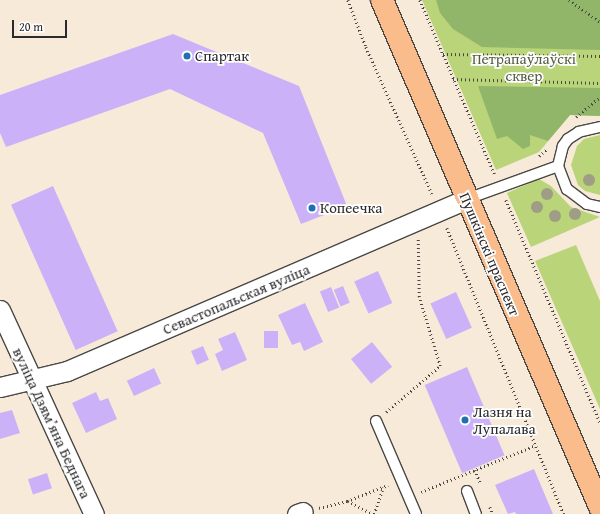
<!DOCTYPE html>
<html>
<head>
<meta charset="utf-8">
<style>
	body { margin:0 }
	#map { position:relative; width:600px; height:514px; overflow:hidden; background:#f8ead8; font-family:"Gentium Book Plus",serif }
	div>[style] { position:absolute }
	.green>* { inset:0; background:#b9d479 }
	.forest>* { inset:0; background:#92b669 }
	.building>* { inset:0; background:#cbb2f8; transform-origin:0 0 }
	.path>* { height:2.5px; margin-top:-1.25px; transform-origin:0; background:repeating-linear-gradient(90deg,#4a4845 0 1px,transparent 0 4px) }
	.roads { filter:drop-shadow(1px 0 #4a4845) drop-shadow(-1px 0 #4a4845) drop-shadow(0 1px #4a4845) drop-shadow(0 -1px #4a4845) }
	.lane>* { height:10px; margin:-5px; padding:0 5px; transform-origin:5px; border-radius:5px; background:#fff }
	.street>* { height:19px; margin:-9.5px; padding:0 9.5px; transform-origin:9.5px; border-radius:9.5px; background:#fff }
	.primary>* { height:22px; margin:-11px; padding:0 11px; transform-origin:11px; border-radius:11px; background:#fabc8b }
	.trees>* { width:12px; height:12px; margin:-6px; border-radius:50%; background:#9f9d86 }
	.dots>* { width:11px; height:11px; translate:-50% -50%; box-sizing:border-box; border:2px solid #fff; border-radius:50% }
	span { translate:-50% -50%; white-space:nowrap; text-align:center; line-height:1.15; -webkit-text-stroke:3.5px #fff; paint-order:stroke }
	.poi-label { font-size:15px; color:#2b2b2b }
	.left { translate:0 -50%; text-align:left }
	.park-label { font-size:15px; color:#565e42 }
	.street-label { font-size:15px; color:#2b2b2b }
	.scale { position:absolute; left:12px; top:20px; width:55px; height:18px; box-sizing:border-box; border:2px solid #2b2b2b; border-top:0; padding-left:5px; font-size:12px; line-height:14px; white-space:nowrap; color:#2b2b2b; -webkit-text-stroke:3px #fff; paint-order:stroke }
</style>
</head>
<body>
<div id="map">
	<div class="green">
		<div style="clip-path:polygon(422px 0,600px 0,600px 116px,570px 115px,539px 152px,496px 170px)"></div>
		<div style="clip-path:polygon(600px 135px,600px 195px,585px 191px,578px 185px,571px 165px,577px 146px,584px 139px)"></div>
		<div style="clip-path:polygon(539px 179px,551px 186px,571px 207px,600px 217px,531px 247px,507px 193px)"></div>
		<div style="clip-path:polygon(576px 245px,600px 301px,600px 409px,535px 261px)"></div>
	</div>
	<div class="forest">
		<div style="clip-path:polygon(436px 0,600px 0,600px 50px,482px 47px,453px 29px,440px 13px)"></div>
		<div style="clip-path:polygon(478px 86px,600px 88px,600px 116px,570px 115px,548px 141px,530px 135px,530px 146px,523px 149px,507px 136px,497px 139px)"></div>
	</div>
	<div class="building">
		<div style="clip-path:polygon(173px 34px,299px 86px,347px 206px,301px 224px,263px 133px,170px 89px,6px 147px,0 133px,0 95px)"></div>
		<div style="left:53px;top:186px;width:159px;height:46px;rotate:66deg"></div>
		<div style="left:378px;top:271px;width:35px;height:26px;rotate:66deg"></div>
		<div style="left:343px;top:286px;width:18px;height:10px;rotate:68deg"></div>
		<div style="left:331px;top:287px;width:22px;height:12px;rotate:68deg"></div>
		<div style="left:456px;top:292px;width:39px;height:28px;rotate:66deg"></div>
		<div style="clip-path:polygon(305px 303px,323px 342px,304px 351px,300px 342px,292px 345px,278px 315px)"></div>
		<div style="left:264px;top:331px;width:14px;height:17px"></div>
		<div style="clip-path:polygon(235px 332px,247px 360px,222px 371px,215px 354px,223px 350px,218px 339px)"></div>
		<div style="left:372px;top:342px;width:32px;height:27px;rotate:51deg"></div>
		<div style="left:203px;top:346px;width:15px;height:13px;rotate:67deg"></div>
		<div style="left:467px;top:367px;width:96px;height:46px;rotate:67deg"></div>
		<div style="left:154px;top:368px;width:17px;height:30px;rotate:65deg"></div>
		<div style="clip-path:polygon(96px 392px,100px 401px,108px 398px,117px 419px,86px 433px,72px 403px)"></div>
		<div style="clip-path:polygon(12px 410px,20px 433px,0 439px,0 413px)"></div>
		<div style="clip-path:polygon(534px 469px,553px 514px,516px 514px,515px 512px,508px 514px,495px 485px)"></div>
		<div style="left:47px;top:473px;width:16px;height:20px;rotate:72deg"></div>
	</div>
	<div class="path">
		<div style="left:348px;top:0;width:50px;rotate:69deg"></div>
		<div style="left:366px;top:47px;width:161px;rotate:65.8deg"></div>
		<div style="left:420px;top:0;width:190px;rotate:66.8deg"></div>
		<div style="left:569px;top:0;width:38px;rotate:35deg"></div>
		<div style="left:443px;top:54px;width:157px;rotate:0.7deg"></div>
		<div style="left:453px;top:79px;width:147px;rotate:1.6deg"></div>
		<div style="left:576px;top:117px;width:31px;rotate:-40deg"></div>
		<div style="left:539px;top:156px;width:11px;rotate:-41deg"></div>
		<div style="left:506px;top:200px;width:241px;rotate:67.1deg"></div>
		<div style="left:447px;top:228px;width:309px;rotate:67.8deg"></div>
		<div style="left:386px;top:412px;width:71px;rotate:-40.4deg"></div>
		<div style="left:440px;top:366px;width:72px;rotate:-106.9deg"></div>
		<div style="left:419px;top:297px;width:58px;rotate:-91deg"></div>
		<div style="left:475px;top:470px;width:15px;rotate:67deg"></div>
		<div style="left:421px;top:492px;width:122px;rotate:-22.2deg"></div>
		<div style="left:348px;top:501px;width:27px;rotate:28deg"></div>
		<div style="left:490px;top:507px;width:8px;rotate:67deg"></div>
		<div style="left:319px;top:508px;width:29px;rotate:-14deg"></div>
		<div style="left:347px;top:501px;width:44px;rotate:-21.3deg"></div>
		<div style="left:374px;top:514px;width:28px;rotate:-71deg"></div>
	</div>
	<div class="roads">
		<div class="lane">
			<div style="left:600px;top:127px;width:22px;rotate:167deg"></div>
			<div style="left:579px;top:132px;width:13px;rotate:148deg"></div>
			<div style="left:568px;top:139px;width:9px;rotate:126deg"></div>
			<div style="left:563px;top:146px;width:21px;rotate:104deg"></div>
			<div style="left:558px;top:166px;width:25px;rotate:69deg"></div>
			<div style="left:567px;top:189px;width:25px;rotate:37deg"></div>
			<div style="left:587px;top:204px;width:13px;rotate:13deg"></div>
			<div style="left:467px;top:199px;width:97px;rotate:-19.9deg"></div>
			<div style="left:376px;top:421px;width:101px;rotate:66.7deg"></div>
			<div style="left:467px;top:491px;width:25px;rotate:69deg"></div>
		</div>
		<div class="street">
			<div style="left:0;top:310px;width:225px;rotate:65.3deg"></div>
			<div style="left:0;top:387px;width:69px;rotate:-13.4deg"></div>
			<div style="left:67px;top:371px;width:435px;rotate:-23.3deg"></div>
			<div style="left:297px;top:514px;width:6px;rotate:-18deg"></div>
		</div>
		<div class="primary">
			<div style="left:382px;top:0;width:552px;rotate:66.73deg"></div>
		</div>
	</div>
	<div class="trees">
		<div style="left:589px;top:180px"></div>
		<div style="left:547px;top:194px"></div>
		<div style="left:537px;top:207px"></div>
		<div style="left:575px;top:214px"></div>
		<div style="left:555px;top:216px"></div>
	</div>
	<div class="dots">
		<div style="left:187px;top:56px;background:#1f6fb2"></div>
		<div style="left:312px;top:208px;background:#1f6fb2"></div>
		<div style="left:465px;top:420px;background:#1f6fb2"></div>
	</div>
	<div class="poi-label">
		<span class="left" style="left:195px;top:56px">Спартак</span>
		<span class="left" style="left:320px;top:208px">Копеечка</span>
		<span class="left" style="left:473px;top:420px">Лазня на<br>Лупалава</span>
	</div>
	<div class="park-label">
		<span style="left:524px;top:67px">Петрапаўлаўскі<br>сквер</span>
	</div>
	<div class="street-label">
		<span style="left:490px;top:254px;rotate:67deg">Пушкінскі праспект</span>
		<span style="left:236px;top:299px;rotate:-23deg">Севастопальская вуліца</span>
		<span style="left:52px;top:423px;rotate:65deg">вуліца Дзямʼяна Беднага</span>
	</div>
	<div class="scale">20 m</div>
</div>
</body>
</html>
